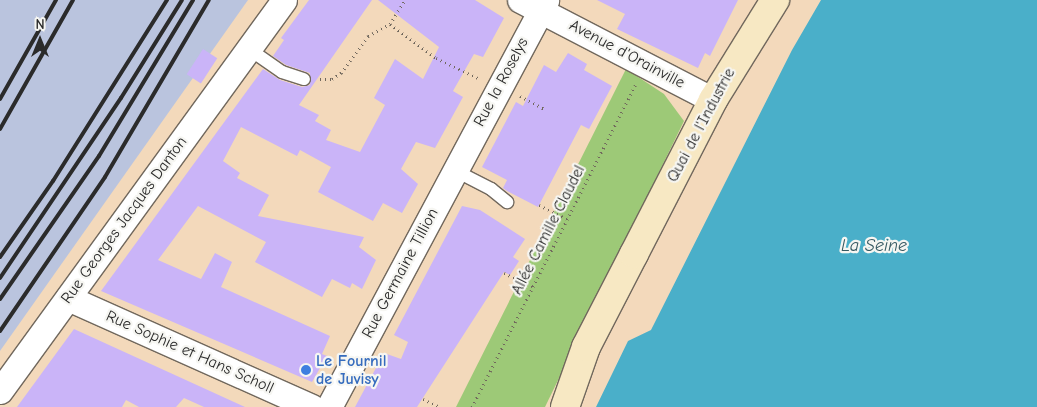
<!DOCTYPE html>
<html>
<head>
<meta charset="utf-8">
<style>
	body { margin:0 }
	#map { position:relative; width:1037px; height:407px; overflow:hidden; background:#f3d9bb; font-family:"Comic Neue",sans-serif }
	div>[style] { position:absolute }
	.industrial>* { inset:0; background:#bac4de }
	.green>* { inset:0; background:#9dc977 }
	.water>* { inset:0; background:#4aafc9 }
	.building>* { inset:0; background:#cab4f8; transform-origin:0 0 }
	.path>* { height:3px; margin-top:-1.5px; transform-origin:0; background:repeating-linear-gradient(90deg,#71685d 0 1px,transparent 0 5px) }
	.roads { filter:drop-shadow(1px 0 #71685d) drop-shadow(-1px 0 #71685d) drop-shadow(0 1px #71685d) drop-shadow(0 -1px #71685d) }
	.service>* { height:12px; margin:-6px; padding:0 6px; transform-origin:6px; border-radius:6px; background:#fff }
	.minor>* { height:25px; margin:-12.5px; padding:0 12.5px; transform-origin:12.5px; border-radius:12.5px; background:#fff }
	.secondary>* { height:28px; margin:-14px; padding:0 14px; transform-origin:14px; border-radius:14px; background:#f7e8c3 }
	.rail>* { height:4px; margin:-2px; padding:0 2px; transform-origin:2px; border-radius:2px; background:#2b2b2b }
	.dots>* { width:14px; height:14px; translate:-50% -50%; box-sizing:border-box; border:2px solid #f6f6f2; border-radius:50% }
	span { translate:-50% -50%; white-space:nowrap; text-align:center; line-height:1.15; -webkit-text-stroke:4.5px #f6f6f2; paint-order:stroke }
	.street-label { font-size:16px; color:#2b2b2b }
	.shop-label { font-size:16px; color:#366cbe; font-weight:700 }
	.left { translate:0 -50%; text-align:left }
	.water-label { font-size:18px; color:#365962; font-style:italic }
	.north { position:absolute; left:15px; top:15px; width:50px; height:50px; -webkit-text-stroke:4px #f6f6f2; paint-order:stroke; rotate:0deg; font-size:14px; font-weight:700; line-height:20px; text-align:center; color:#2b2b2b }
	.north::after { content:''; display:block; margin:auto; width:18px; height:22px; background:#2b2b2b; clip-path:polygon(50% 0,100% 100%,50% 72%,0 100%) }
</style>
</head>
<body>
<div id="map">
	<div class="industrial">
		<div style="clip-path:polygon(0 0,248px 0,0 351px)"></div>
	</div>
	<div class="green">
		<div style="clip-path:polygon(626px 69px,664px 94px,684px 121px,545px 407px,456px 407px)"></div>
	</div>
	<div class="water">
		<div style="clip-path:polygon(821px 0,1037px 0,1037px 407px,596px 407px,628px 341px,651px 330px,792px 50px)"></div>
	</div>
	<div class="building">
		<div style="clip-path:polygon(309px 0,372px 0,299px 105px,319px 115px,315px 121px,331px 130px,326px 140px,360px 152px,385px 105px,374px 98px,395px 59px,423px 79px,439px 47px,378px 0,475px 0,504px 18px,483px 57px,474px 54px,453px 91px,463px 97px,435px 148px,416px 142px,401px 169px,418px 184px,402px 213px,383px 203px,373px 221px,318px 192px,331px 167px,300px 150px,297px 156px,241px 127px,223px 161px,240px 173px,237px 178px,269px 195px,258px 216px,364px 237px,359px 247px,376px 260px,362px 289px,352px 283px,350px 288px,332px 279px,322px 297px,255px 262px,266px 242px,198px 206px,158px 260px,201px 279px,215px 253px,232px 262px,221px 287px,330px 336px,322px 354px,327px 356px,312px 382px,101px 291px,263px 69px,280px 80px,302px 87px,310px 85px,310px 73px,286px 65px,273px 56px,284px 40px,281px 38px)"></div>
		<div style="clip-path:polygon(597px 0,738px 0,710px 56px,705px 53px,698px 68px,617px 29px,625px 14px)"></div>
		<div style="left:203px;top:49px;width:17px;height:30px;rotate:33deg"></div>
		<div style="clip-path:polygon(568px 53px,587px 64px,584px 70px,612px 86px,589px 129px,581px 125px,538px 207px,507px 191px,503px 188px,507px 180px,482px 167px,516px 102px,523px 106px,544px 65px,556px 72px)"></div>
		<div style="clip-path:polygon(462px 206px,480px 210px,525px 239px,513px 257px,519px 261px,510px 275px,504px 272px,417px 407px,355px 407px,384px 353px,401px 359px,408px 342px,394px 335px)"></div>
		<div style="clip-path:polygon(74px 329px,245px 407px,204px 407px,184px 398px,176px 407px,139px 407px,126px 400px,122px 407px,17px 407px)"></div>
	</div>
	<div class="path">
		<div style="left:390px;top:24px;width:57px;rotate:36.5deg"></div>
		<div style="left:436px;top:58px;width:47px;rotate:25.5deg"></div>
		<div style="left:320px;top:79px;width:12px"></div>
		<div style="left:332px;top:79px;width:11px;rotate:-34deg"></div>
		<div style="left:341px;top:73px;width:46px;rotate:-53.9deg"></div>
		<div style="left:368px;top:36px;width:25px;rotate:-29deg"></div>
		<div style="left:390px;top:24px;width:28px;rotate:-58deg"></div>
		<div style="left:520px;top:96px;width:27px;rotate:28deg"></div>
		<div style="left:539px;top:205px;width:32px;rotate:26deg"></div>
		<div style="left:504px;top:273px;width:33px;rotate:25deg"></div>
		<div style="left:423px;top:399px;width:19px;rotate:25deg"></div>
		<div style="left:472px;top:407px;width:362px;rotate:-63.1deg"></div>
	</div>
	<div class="roads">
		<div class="service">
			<div style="left:249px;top:49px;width:40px;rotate:34.9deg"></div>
			<div style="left:282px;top:72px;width:23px;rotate:18deg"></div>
			<div style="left:454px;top:170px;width:42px;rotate:27.2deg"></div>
			<div style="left:491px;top:189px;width:21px;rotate:39deg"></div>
		</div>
		<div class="minor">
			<div style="left:520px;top:0;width:217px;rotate:27.4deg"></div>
			<div style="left:68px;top:298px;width:267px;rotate:24.1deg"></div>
			<div style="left:0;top:391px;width:483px;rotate:-54deg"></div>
			<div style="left:329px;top:407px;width:461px;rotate:-61.9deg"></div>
		</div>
		<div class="secondary">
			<div style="left:565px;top:407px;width:64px;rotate:-70.7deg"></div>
			<div style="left:586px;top:347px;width:105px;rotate:-62.7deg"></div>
			<div style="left:634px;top:254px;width:173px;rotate:-62.8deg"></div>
			<div style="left:713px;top:100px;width:118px;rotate:-58.2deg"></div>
		</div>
	</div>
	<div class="rail">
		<div style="left:0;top:99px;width:114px;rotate:-60.5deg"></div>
		<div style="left:0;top:129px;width:148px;rotate:-60.5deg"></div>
		<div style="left:0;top:257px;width:93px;rotate:-55.1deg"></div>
		<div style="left:53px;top:181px;width:214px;rotate:-57.8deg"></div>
		<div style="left:0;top:278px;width:217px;rotate:-56.1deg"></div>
		<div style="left:121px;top:98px;width:115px;rotate:-58.1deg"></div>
		<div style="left:0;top:299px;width:174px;rotate:-55.3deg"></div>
		<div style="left:99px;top:156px;width:182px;rotate:-58.9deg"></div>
		<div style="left:0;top:331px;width:186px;rotate:-55.7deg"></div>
		<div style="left:105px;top:177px;width:205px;rotate:-59.6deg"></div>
	</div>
	<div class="dots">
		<div style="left:306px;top:370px;background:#3f7fe0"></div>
	</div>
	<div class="street-label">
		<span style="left:627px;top:54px;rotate:28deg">Avenue d'Orainville</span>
		<span style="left:501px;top:82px;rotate:-62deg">Rue la Roselys</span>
		<span style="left:701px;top:125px;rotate:-62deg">Quai de l'Industrie</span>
		<span style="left:124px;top:220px;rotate:-54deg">Rue Georges Jacques Danton</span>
		<span style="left:548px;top:230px;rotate:-63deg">Allée Camille Claudel</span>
		<span style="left:400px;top:273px;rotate:-62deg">Rue Germaine Tillion</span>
		<span style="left:190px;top:352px;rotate:24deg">Rue Sophie et Hans Scholl</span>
	</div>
	<div class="shop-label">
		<span class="left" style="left:316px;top:370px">Le Fournil<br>de Juvisy</span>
	</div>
	<div class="water-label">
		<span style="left:874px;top:246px">La Seine</span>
	</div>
	<div class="north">N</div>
</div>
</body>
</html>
